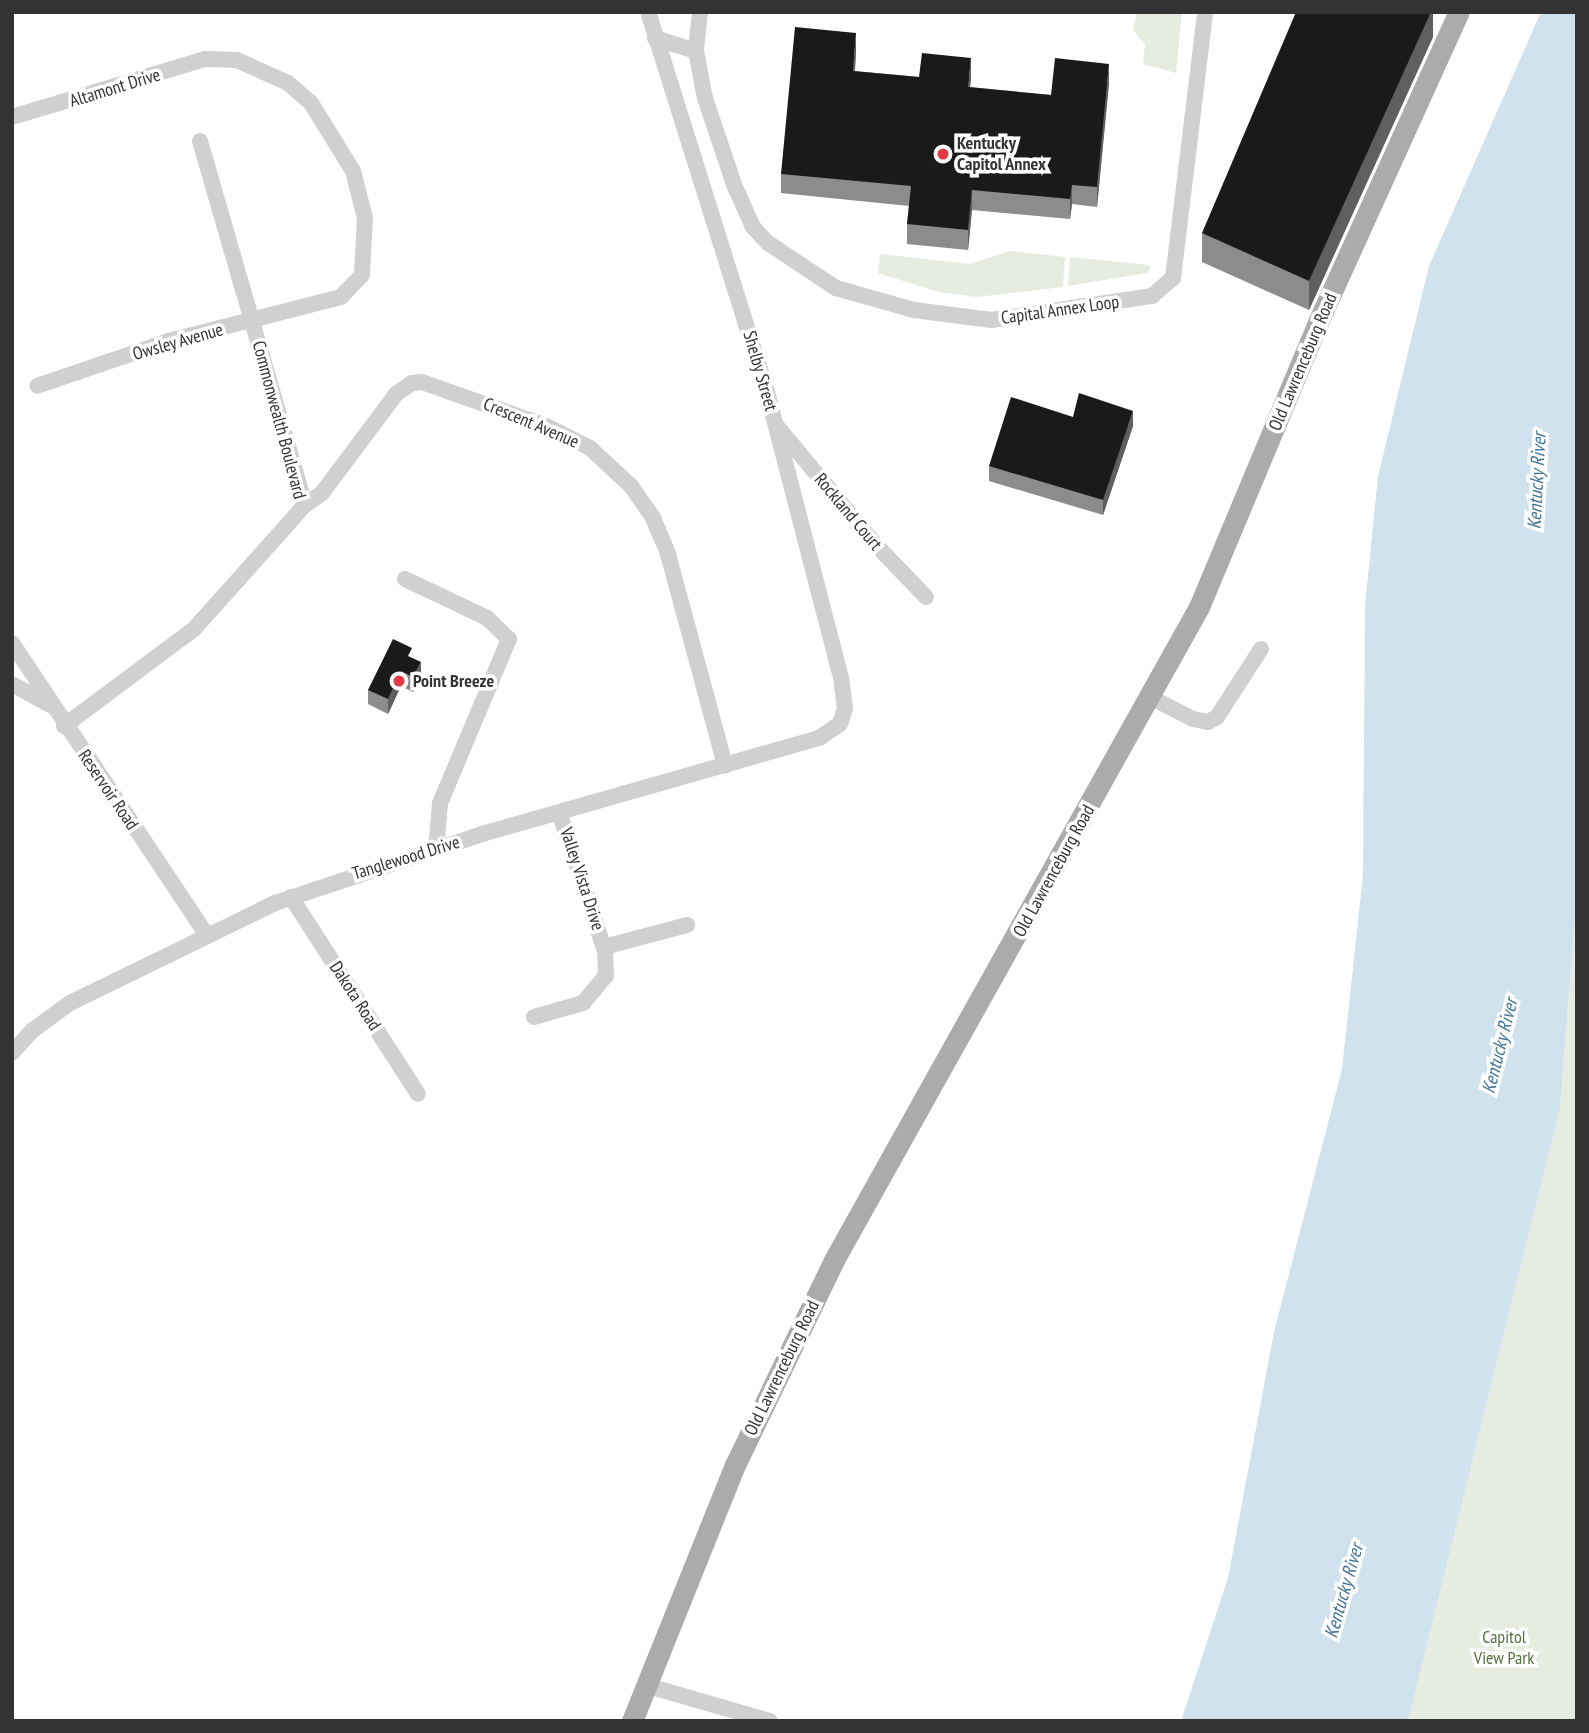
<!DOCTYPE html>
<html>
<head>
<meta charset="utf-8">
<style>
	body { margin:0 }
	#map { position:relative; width:1589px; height:1733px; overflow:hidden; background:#fff; font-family:"PT Sans Narrow",sans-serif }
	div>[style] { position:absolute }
	.green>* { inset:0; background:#e6ecdf }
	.water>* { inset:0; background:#cfe2ee }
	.minor>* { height:16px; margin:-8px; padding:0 8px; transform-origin:8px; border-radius:8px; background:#d0d0d0 }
	.major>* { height:21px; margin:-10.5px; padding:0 10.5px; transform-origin:10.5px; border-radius:10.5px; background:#ababab }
	.wall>* { inset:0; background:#8c8c8c }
	.shaded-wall>* { inset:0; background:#5f5f5f }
	.building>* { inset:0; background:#1a1a1a }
	.dots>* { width:19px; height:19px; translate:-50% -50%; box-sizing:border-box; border:4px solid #fff; border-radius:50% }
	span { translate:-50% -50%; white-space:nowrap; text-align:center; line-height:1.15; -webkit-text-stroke:7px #fff; paint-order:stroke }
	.street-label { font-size:18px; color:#333 }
	.poi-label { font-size:18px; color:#333; font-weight:700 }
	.left { translate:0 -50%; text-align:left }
	.park-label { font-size:18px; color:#56703f }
	.water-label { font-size:19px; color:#3f7597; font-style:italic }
	.frame { position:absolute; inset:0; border:14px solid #333; pointer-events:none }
</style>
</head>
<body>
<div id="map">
	<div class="green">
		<div style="clip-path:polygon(1137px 12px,1182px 12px,1176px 73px,1143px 64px,1145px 44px,1133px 30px)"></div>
		<div style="clip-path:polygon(1010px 251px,1065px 257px,1063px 287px,977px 297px,938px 292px,878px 273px,880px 254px,970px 264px)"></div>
		<div style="clip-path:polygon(1070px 257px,1149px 265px,1151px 268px,1147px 273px,1068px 286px)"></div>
		<div style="clip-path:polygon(1577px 892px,1577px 1721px,1408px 1721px,1560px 1108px)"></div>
	</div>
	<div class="water">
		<div style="clip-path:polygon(1541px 12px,1577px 12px,1577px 892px,1560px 1108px,1408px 1721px,1181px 1721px,1228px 1578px,1274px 1332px,1342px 1069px,1363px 875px,1365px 606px,1378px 476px,1429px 266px)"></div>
	</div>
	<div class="minor">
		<div style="left:700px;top:12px;width:39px;rotate:96deg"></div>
		<div style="left:696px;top:51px;width:48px;rotate:79.2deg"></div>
		<div style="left:705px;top:98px;width:94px;rotate:71.4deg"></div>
		<div style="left:735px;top:187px;width:44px;rotate:65.8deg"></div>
		<div style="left:753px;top:227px;width:22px;rotate:47deg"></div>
		<div style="left:768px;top:243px;width:82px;rotate:33.5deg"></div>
		<div style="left:836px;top:288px;width:81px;rotate:15.8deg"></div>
		<div style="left:914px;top:310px;width:78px;rotate:7.4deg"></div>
		<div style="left:991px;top:320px;width:163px;rotate:-8.5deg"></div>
		<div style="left:1152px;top:296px;width:28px;rotate:-41deg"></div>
		<div style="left:1173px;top:278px;width:268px;rotate:-83.1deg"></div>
		<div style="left:655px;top:38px;width:43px;rotate:17.6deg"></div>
		<div style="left:12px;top:117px;width:202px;rotate:-16.7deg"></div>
		<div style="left:205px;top:59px;width:32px;rotate:2deg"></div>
		<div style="left:237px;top:60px;width:56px;rotate:24.3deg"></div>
		<div style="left:288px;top:83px;width:30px;rotate:41deg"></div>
		<div style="left:311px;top:103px;width:80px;rotate:58.3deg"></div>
		<div style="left:353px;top:171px;width:49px;rotate:75.7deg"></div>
		<div style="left:365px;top:218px;width:57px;rotate:93deg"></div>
		<div style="left:362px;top:275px;width:30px;rotate:134deg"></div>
		<div style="left:341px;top:297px;width:178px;rotate:165.7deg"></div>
		<div style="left:169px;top:341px;width:139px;rotate:161.2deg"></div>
		<div style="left:200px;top:141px;width:379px;rotate:73.9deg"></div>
		<div style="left:776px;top:425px;width:153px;rotate:50.3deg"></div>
		<div style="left:874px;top:543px;width:75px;rotate:46.1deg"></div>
		<div style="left:405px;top:579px;width:91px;rotate:25.4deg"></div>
		<div style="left:487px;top:618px;width:30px;rotate:44deg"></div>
		<div style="left:509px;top:639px;width:178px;rotate:112.8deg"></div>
		<div style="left:440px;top:803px;width:47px;rotate:94.9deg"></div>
		<div style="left:12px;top:643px;width:351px;rotate:56.3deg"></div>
		<div style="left:12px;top:684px;width:43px;rotate:28.9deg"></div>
		<div style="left:1150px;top:697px;width:48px;rotate:27.1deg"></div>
		<div style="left:1193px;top:719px;width:15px;rotate:11deg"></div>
		<div style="left:1208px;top:722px;width:10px;rotate:-29deg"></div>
		<div style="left:1217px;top:717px;width:81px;rotate:-57.1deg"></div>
		<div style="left:64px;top:726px;width:162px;rotate:-36.7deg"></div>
		<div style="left:194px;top:629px;width:166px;rotate:-48.2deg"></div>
		<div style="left:305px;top:505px;width:21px;rotate:-35deg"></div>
		<div style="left:322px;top:493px;width:124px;rotate:-53.2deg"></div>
		<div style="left:396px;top:394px;width:19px;rotate:-35deg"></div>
		<div style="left:412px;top:383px;width:10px;rotate:-6deg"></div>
		<div style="left:422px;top:382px;width:132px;rotate:19.5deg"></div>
		<div style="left:546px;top:426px;width:49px;rotate:26.6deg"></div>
		<div style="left:590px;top:448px;width:56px;rotate:42.8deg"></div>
		<div style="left:631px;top:486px;width:39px;rotate:55deg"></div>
		<div style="left:653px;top:518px;width:39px;rotate:67deg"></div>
		<div style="left:668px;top:554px;width:219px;rotate:74.9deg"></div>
		<div style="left:291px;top:897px;width:234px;rotate:57.2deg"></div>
		<div style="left:604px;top:947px;width:86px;rotate:-14.8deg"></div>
		<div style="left:534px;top:1017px;width:51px;rotate:-15.9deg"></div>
		<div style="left:583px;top:1003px;width:35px;rotate:-50deg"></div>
		<div style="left:606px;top:976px;width:25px;rotate:-92deg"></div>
		<div style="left:605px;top:951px;width:146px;rotate:-108.3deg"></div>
		<div style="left:12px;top:1053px;width:31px;rotate:-48deg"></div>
		<div style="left:33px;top:1030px;width:46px;rotate:-36.1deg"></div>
		<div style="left:70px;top:1003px;width:228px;rotate:-26deg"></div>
		<div style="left:275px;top:903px;width:218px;rotate:-18.4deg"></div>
		<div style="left:482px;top:834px;width:350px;rotate:-15.9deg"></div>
		<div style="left:819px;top:738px;width:25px;rotate:-34deg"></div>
		<div style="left:840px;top:724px;width:16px;rotate:-72deg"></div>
		<div style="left:845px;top:709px;width:31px;rotate:-97deg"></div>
		<div style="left:841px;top:678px;width:303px;rotate:-104.5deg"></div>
		<div style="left:765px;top:385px;width:391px;rotate:-107.4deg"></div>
		<div style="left:645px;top:1685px;width:130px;rotate:16.1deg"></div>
	</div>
	<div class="major">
		<div style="left:632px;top:1721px;width:276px;rotate:-68.1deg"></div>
		<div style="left:735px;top:1465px;width:228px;rotate:-64.2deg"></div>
		<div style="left:834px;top:1260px;width:748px;rotate:-60.8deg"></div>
		<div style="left:1199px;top:607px;width:311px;rotate:-67.3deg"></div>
		<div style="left:1319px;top:320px;width:338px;rotate:-65.6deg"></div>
	</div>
	<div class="wall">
		<div style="clip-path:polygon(1433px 12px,1433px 37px,1309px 310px,1202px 262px,1202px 233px)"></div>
		<div style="clip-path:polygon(856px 53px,855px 71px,919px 77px,971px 78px,970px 87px,1051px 95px,1109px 83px,1097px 207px,1072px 204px,1070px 219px,972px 210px,968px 250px,907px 244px,907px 224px,909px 206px,781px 193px,781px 174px)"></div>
		<div style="clip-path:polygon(1073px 417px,1133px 426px,1103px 515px,989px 481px,989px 466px)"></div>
		<div style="clip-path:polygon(412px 658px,421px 677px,413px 692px,401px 686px,388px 714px,368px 704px,368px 690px)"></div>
	</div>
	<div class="shaded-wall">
		<div style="clip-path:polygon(1431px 12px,1433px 12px,1433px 37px,1309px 310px,1309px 281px)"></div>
		<div style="clip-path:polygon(856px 33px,856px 53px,853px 90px,853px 71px)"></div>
		<div style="clip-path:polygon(971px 58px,971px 78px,968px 106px,968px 87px)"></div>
		<div style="clip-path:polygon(1109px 64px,1109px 83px,1097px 207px,1097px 187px)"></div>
		<div style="clip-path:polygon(1072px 185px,1072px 204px,1070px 219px,1070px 199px)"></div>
		<div style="clip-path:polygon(972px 190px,972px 210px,968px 250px,968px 230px)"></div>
		<div style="clip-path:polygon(1133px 411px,1133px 426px,1103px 515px,1103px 500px)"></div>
		<div style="clip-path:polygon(421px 662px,421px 677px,413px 692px,413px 677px)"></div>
		<div style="clip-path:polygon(401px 671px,401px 686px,388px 714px,388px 699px)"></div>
	</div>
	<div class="building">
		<div style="clip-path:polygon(1296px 12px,1431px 12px,1309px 281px,1202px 233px)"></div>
		<div style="clip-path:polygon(795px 27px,856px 33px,853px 71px,919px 77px,922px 53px,971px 58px,968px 87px,1051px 95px,1055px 58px,1109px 64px,1097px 187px,1072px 185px,1070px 199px,972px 190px,968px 230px,907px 224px,911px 186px,781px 174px)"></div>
		<div style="clip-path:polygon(1079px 393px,1133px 411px,1103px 500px,989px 466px,1011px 397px,1073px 417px)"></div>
		<div style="clip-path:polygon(393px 639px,412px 648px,408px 656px,421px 662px,413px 677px,401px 671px,388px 699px,368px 690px)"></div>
	</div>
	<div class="dots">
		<div style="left:943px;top:154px;background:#e63946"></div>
		<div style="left:399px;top:681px;background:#e63946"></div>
	</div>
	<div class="street-label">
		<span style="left:115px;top:88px;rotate:-17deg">Altamont Drive</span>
		<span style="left:1060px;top:310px;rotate:-8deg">Capital Annex Loop</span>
		<span style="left:178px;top:342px;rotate:-16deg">Owsley Avenue</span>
		<span style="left:1303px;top:362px;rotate:-67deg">Old Lawrenceburg Road</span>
		<span style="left:760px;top:371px;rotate:74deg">Shelby Street</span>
		<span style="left:279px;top:420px;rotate:75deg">Commonwealth Boulevard</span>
		<span style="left:531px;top:423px;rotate:23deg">Crescent Avenue</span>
		<span style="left:848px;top:512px;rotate:50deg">Rockland Court</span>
		<span style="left:108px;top:790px;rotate:56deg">Reservoir Road</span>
		<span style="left:406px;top:858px;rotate:-17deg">Tanglewood Drive</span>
		<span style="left:1054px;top:871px;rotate:-61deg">Old Lawrenceburg Road</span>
		<span style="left:582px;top:879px;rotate:72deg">Valley Vista Drive</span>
		<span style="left:355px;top:996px;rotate:57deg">Dakota Road</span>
		<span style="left:782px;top:1368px;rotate:-64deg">Old Lawrenceburg Road</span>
	</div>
	<div class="poi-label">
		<span class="left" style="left:957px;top:154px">Kentucky<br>Capitol Annex</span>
		<span class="left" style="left:413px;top:681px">Point Breeze</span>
	</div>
	<div class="park-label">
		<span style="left:1504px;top:1648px">Capitol<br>View Park</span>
	</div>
	<div class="water-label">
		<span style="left:1537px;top:481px;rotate:-87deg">Kentucky River</span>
		<span style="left:1500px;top:1046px;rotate:-76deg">Kentucky River</span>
		<span style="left:1344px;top:1591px;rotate:-74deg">Kentucky River</span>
	</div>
	<div class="frame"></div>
</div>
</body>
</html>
